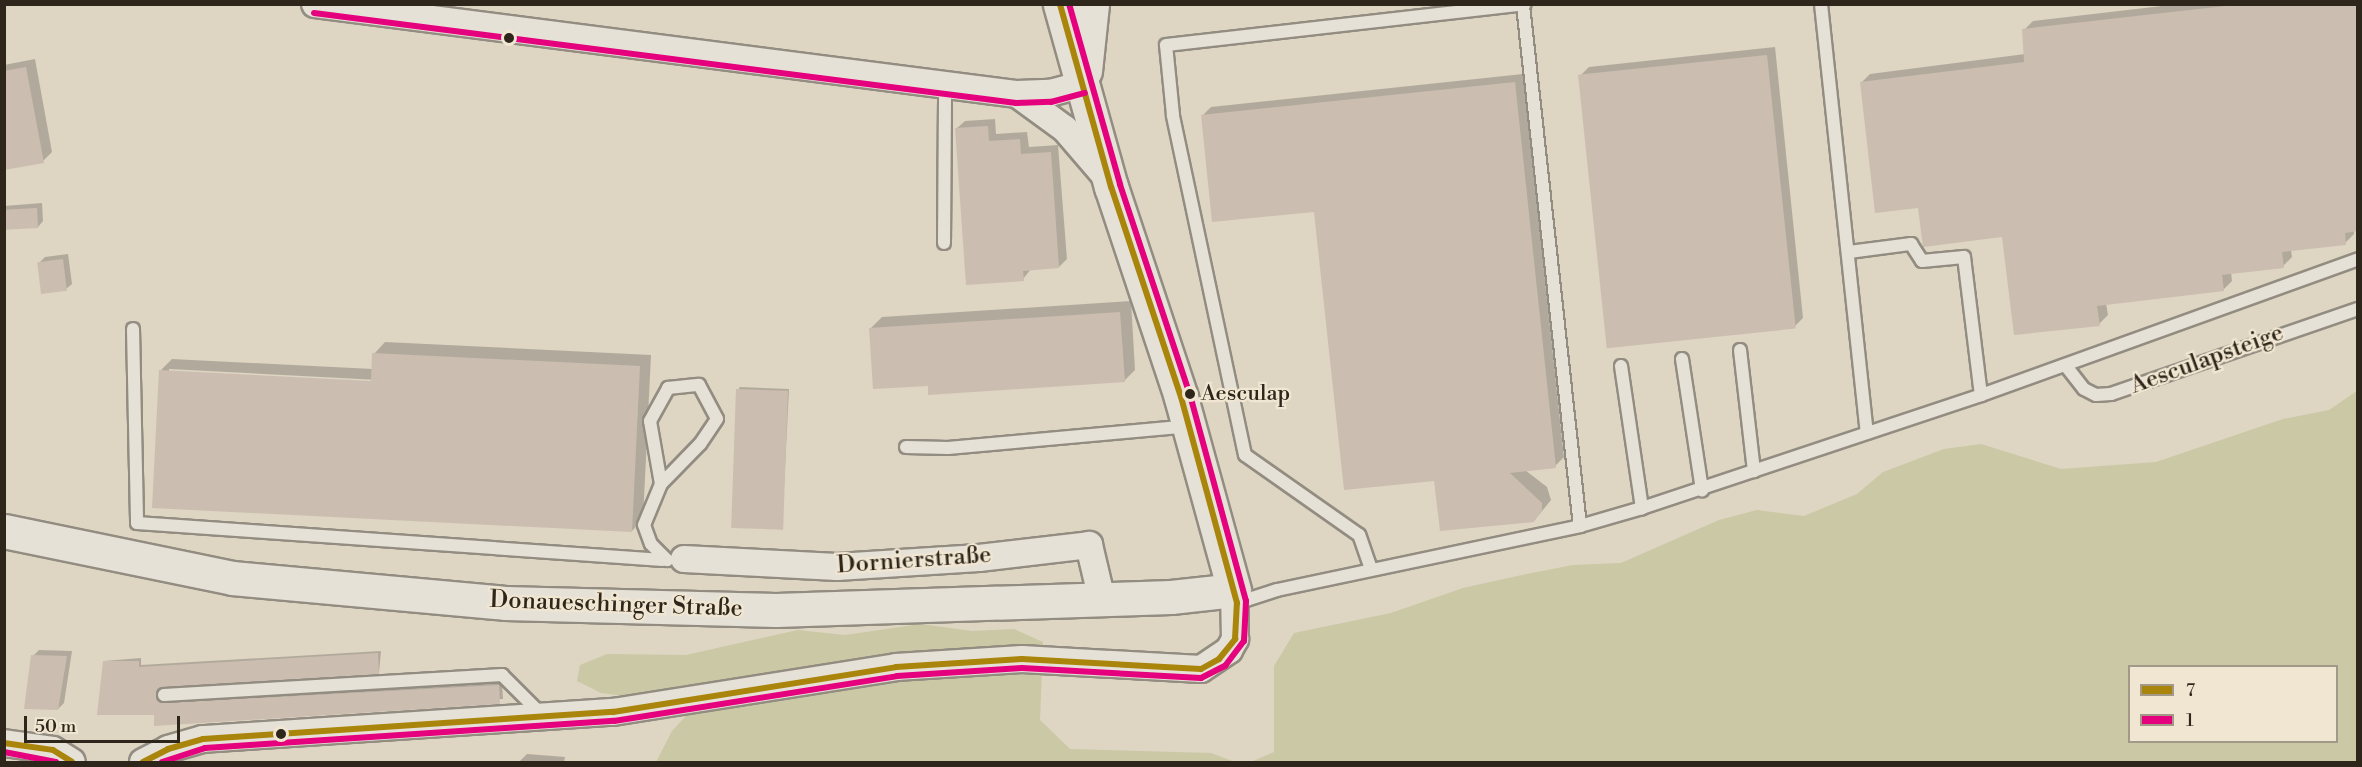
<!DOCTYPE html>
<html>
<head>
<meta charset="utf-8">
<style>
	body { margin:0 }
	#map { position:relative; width:2362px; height:767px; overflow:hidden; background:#ded5c3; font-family:"Libre Bodoni",serif }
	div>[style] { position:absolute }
	.green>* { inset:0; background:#cac8a5 }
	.shadow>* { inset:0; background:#0003 }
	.building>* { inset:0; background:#ccbdb1; transform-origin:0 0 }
	.roads { filter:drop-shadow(2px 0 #928c81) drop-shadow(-2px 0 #928c81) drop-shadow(0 2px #928c81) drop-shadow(0 -2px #928c81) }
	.lane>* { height:12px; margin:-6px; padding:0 6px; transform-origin:6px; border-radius:6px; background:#e6e1d7 }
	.street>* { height:26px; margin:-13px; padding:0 13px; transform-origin:13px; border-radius:13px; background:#e6e1d7 }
	.secondary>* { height:33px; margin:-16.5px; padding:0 16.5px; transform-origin:16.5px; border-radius:16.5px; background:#e6e1d7 }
	.bus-1>* { height:6px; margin:-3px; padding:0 3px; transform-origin:3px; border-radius:3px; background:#aa850b }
	.bus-2>* { height:6px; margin:-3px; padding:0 3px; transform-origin:3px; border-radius:3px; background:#e5007d }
	.dots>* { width:16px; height:16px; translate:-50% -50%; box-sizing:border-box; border:3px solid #f1e6d1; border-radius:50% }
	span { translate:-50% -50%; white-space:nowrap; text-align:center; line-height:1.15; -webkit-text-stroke:4.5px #f1e6d1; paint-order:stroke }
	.bus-label { font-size:22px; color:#2e261b }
	.left { translate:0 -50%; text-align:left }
	.street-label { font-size:24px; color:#2e261b }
	.frame { position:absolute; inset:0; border:6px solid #2e261b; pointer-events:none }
	.legend { position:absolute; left:2128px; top:665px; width:210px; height:78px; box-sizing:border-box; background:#f1e6d1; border:2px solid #a39988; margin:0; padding:8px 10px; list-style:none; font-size:18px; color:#2e261b }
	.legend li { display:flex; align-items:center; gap:12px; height:30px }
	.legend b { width:30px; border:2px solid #a39988 }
	.scale { position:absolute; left:24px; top:716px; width:156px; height:27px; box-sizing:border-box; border:3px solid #2e261b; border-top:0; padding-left:8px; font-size:18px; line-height:21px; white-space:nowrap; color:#2e261b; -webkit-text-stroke:4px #f1e6d1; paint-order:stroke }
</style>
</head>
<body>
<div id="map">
	<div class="green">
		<div style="clip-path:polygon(evenodd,2357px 391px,2357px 762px,1251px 762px,1274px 752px,1274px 666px,1294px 633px,1391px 613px,1463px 588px,1522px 575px,1573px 565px,1621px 563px,1719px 520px,1757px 510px,1804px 516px,1857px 494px,1883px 472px,1944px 449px,1981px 444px,2061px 469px,2156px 462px,2283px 419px,2329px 410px,2357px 391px,2336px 666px,2336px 742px,2130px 742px,2130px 666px,2336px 666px)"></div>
		<div style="clip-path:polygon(921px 624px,972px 631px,1014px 629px,1043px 642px,1040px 720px,1070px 749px,1211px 753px,1235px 762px,656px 762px,672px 731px,685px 717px,665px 694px,634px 697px,601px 693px,577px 681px,580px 665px,607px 654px,686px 655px,798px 630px,845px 635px)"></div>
	</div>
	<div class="shadow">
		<div style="clip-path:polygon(2179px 4px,2358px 4px,2354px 234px,2345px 243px,2291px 250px,2292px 257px,2283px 266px,2231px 272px,2232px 281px,2223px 290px,2106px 303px,2108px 315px,2099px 324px,2004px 236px,1919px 206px,1861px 83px,1870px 74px,2025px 54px,2024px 30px,2033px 21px)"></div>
		<div style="clip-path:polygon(1775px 47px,1803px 318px,1794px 327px,1580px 76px,1589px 67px)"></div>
		<div style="clip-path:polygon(35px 59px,52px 152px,43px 161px,4px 168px,4px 65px)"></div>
		<div style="clip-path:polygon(1523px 74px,1564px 457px,1555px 466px,1525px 470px,1547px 487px,1551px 500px,1538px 516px,1527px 522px,1436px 479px,1316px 210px,1202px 116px,1211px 107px)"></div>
		<div style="clip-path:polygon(995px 119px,996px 134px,1027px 132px,1029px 147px,1058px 145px,1067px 259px,1059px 267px,1031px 269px,1023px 279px,956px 129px,965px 121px)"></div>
		<div style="clip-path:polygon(42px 203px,43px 221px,38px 227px,4px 229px,4px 206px)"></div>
		<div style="clip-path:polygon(68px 254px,72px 284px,66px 289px,39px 263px,45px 257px)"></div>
		<div style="clip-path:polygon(1131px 301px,1135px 370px,1124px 381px,929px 384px,870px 329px,882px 317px)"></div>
		<div style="clip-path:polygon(evenodd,385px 342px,651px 355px,643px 519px,632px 531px,160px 371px,172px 359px,373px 369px,374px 354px,385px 342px,169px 369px,378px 380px,378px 383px,169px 372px,169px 369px)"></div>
		<div style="clip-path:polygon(740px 387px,789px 389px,782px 528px,738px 390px)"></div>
		<div style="clip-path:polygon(39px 650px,72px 651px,64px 703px,58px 709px,33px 656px)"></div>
		<div style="clip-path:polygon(381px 651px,379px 673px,163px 685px,158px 691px,167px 701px,502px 682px,503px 699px,155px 714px,104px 661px,141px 658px,141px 665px)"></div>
		<div style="clip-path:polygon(527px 754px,565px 757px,564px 762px,519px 762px)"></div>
	</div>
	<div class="building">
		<div style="clip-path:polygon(2243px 4px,2358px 4px,2358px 231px,2345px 233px,2346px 245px,2282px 252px,2284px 268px,2222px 275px,2224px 291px,2097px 306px,2100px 326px,2014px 335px,2002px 237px,1923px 247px,1918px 208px,1875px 213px,1860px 82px,2024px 62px,2022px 29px)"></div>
		<div style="left:1767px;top:55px;width:275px;height:190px;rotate:84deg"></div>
		<div style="clip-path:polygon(26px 67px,44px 163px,4px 170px,4px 71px)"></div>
		<div style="clip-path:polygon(1515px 82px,1556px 468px,1510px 473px,1542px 503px,1542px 510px,1534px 522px,1440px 531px,1434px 481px,1344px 490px,1314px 212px,1212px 222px,1201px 115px)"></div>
		<div style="clip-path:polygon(988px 126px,989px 141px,1020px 139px,1021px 154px,1051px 152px,1059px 268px,1023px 271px,1024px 281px,966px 285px,955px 128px)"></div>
		<div style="left:37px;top:208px;width:20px;height:33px;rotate:87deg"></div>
		<div style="left:63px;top:259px;width:32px;height:26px;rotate:83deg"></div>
		<div style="clip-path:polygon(1120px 312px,1125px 382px,928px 395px,928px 386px,873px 389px,869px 328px)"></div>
		<div style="clip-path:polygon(372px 353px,640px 366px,632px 532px,152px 508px,159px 370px,371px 381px)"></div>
		<div style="left:736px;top:389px;width:52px;height:139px;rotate:2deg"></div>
		<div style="clip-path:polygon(378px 653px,379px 674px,164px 687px,156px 696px,164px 703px,499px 685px,500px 704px,154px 726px,154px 715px,97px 715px,103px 661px,139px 661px,139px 667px)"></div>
		<div style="clip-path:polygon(31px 655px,67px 656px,58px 710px,24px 709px)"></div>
	</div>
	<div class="roads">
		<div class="lane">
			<div style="left:1821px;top:4px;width:431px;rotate:83.9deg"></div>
			<div style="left:1523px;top:5px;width:524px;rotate:83.76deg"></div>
			<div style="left:944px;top:243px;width:158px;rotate:-89.6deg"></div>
			<div style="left:1849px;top:252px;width:63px;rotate:-7.4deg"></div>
			<div style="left:1911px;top:244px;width:20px;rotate:57deg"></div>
			<div style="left:1922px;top:261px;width:42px;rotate:-5.4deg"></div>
			<div style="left:1964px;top:257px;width:139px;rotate:83deg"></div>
			<div style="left:133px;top:329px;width:194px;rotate:88.8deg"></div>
			<div style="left:137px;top:523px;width:527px;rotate:4.02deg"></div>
			<div style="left:1740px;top:350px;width:122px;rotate:83.4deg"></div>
			<div style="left:1682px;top:359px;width:133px;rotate:81.3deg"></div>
			<div style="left:1621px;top:366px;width:144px;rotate:81.6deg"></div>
			<div style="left:2066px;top:366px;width:29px;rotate:52deg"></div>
			<div style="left:2084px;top:389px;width:13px;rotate:27deg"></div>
			<div style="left:2096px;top:395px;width:15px;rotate:-4deg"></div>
			<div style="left:2111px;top:394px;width:261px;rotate:-19deg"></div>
			<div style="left:906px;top:447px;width:42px;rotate:1.4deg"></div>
			<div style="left:948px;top:448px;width:241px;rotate:-5.2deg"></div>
			<div style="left:661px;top:484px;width:64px;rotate:-99.9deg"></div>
			<div style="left:650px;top:421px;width:38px;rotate:-61deg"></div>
			<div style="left:668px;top:388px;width:31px;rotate:-6deg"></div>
			<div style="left:699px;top:385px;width:38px;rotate:62deg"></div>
			<div style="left:717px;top:419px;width:30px;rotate:124deg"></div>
			<div style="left:700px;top:444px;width:56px;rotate:134.3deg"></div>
			<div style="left:661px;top:484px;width:44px;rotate:112.5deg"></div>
			<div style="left:644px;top:525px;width:20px;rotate:70deg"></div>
			<div style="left:651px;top:544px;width:23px;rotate:45deg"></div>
			<div style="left:1371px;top:569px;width:36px;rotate:-109deg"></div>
			<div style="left:1359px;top:535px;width:139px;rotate:-144.9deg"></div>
			<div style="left:1245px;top:455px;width:348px;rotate:-102deg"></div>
			<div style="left:1173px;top:115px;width:70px;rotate:-95.7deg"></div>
			<div style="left:1166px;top:45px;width:361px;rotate:-6.5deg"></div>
			<div style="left:1237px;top:603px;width:42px;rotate:-18deg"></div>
			<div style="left:1277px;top:590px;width:310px;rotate:-11.9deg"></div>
			<div style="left:1580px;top:526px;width:65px;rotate:-16.2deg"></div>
			<div style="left:1642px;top:508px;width:357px;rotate:-18.4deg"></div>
			<div style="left:1981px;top:395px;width:401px;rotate:-19.8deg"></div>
			<div style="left:164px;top:695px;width:339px;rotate:-3.4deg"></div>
			<div style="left:502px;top:675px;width:57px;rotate:45deg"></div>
		</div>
		<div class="street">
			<div style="left:315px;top:4px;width:708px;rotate:7.31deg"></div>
			<div style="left:1017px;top:94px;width:33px;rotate:-2deg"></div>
			<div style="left:1050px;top:93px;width:34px;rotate:-15deg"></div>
			<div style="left:1017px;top:94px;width:59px;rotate:36.1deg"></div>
			<div style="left:1065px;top:129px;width:57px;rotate:49.3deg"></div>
			<div style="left:684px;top:559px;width:153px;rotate:3deg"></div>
			<div style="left:837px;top:567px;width:142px;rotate:-3.6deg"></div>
			<div style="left:979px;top:558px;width:111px;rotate:-6.7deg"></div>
			<div style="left:1089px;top:545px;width:57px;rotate:76.7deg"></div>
			<div style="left:4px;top:743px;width:49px;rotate:8.1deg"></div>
			<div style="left:53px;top:750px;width:22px;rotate:32deg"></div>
			<div style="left:143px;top:762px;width:28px;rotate:-27deg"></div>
			<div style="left:168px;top:749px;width:36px;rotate:-16deg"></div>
			<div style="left:203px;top:739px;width:411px;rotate:-3.8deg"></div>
			<div style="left:613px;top:712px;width:287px;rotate:-9deg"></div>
			<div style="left:896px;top:667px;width:126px;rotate:-3.6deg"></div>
			<div style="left:1022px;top:659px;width:179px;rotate:3.2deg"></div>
			<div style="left:1201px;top:669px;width:34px;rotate:-34deg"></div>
			<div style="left:1229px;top:650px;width:13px;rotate:-61deg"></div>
			<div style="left:1235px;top:639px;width:49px;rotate:-91.2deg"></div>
		</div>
		<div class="secondary">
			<div style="left:1085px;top:71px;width:67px;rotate:-84deg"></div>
			<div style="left:4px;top:531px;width:233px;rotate:11.6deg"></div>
			<div style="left:232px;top:578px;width:274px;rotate:5.2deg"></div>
			<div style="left:505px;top:603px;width:271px;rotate:1.5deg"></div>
			<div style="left:776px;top:610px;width:395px;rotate:-1.9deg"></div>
			<div style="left:1171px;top:597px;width:63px;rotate:-6.3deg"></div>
			<div style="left:1234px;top:590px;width:200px;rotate:-105.4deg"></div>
			<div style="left:1181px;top:397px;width:221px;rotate:-108.4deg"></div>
			<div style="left:1111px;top:187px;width:190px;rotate:-105.6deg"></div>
		</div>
	</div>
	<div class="bus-1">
		<div style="left:4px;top:743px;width:49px;rotate:8.1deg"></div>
		<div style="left:53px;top:750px;width:22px;rotate:32deg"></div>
		<div style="left:143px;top:762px;width:28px;rotate:-27deg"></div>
		<div style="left:168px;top:749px;width:36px;rotate:-16deg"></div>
		<div style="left:203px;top:739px;width:411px;rotate:-3.8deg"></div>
		<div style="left:613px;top:712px;width:287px;rotate:-9deg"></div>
		<div style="left:896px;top:667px;width:126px;rotate:-3.6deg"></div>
		<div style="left:1022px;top:659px;width:179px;rotate:3.2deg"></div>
		<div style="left:1201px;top:669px;width:21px;rotate:-29deg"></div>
		<div style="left:1219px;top:659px;width:26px;rotate:-51deg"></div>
		<div style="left:1235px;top:639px;width:36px;rotate:-87deg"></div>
		<div style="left:1237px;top:603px;width:213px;rotate:-105.2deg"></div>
		<div style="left:1181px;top:397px;width:221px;rotate:-108.4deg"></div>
		<div style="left:1111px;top:187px;width:190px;rotate:-105.6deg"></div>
	</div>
	<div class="bus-2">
		<div style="left:314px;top:13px;width:708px;rotate:7.31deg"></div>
		<div style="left:1016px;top:103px;width:35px;rotate:-2deg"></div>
		<div style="left:1051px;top:102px;width:35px;rotate:-15deg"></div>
		<div style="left:4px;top:752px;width:53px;rotate:10.9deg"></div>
		<div style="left:162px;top:762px;width:45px;rotate:-18deg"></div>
		<div style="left:205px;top:748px;width:410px;rotate:-3.8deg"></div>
		<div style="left:614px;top:721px;width:287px;rotate:-9deg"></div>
		<div style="left:897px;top:676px;width:125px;rotate:-3.7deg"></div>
		<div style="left:1022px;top:668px;width:179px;rotate:3.2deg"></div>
		<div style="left:1201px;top:678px;width:27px;rotate:-27deg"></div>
		<div style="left:1225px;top:666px;width:31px;rotate:-53deg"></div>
		<div style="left:1244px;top:641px;width:40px;rotate:-87.1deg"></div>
		<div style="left:1246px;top:601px;width:213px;rotate:-105.2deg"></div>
		<div style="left:1190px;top:395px;width:222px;rotate:-108.4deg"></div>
		<div style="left:1120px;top:184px;width:187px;rotate:-105.8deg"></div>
	</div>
	<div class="dots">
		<div style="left:509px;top:38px;background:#2e261b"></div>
		<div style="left:1190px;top:394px;background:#2e261b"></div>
		<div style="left:281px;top:734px;background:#2e261b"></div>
	</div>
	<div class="bus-label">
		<span class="left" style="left:1201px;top:394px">Aesculap</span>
	</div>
	<div class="street-label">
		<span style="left:2207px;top:360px;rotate:-20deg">Aesculapsteige</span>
		<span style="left:914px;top:561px;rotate:-4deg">Dornierstraße</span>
		<span style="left:616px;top:605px;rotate:2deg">Donaueschinger Straße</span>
	</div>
	<div class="frame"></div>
	<ul class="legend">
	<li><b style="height:8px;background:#aa850b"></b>7</li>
	<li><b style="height:8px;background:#e5007d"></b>1</li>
	</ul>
	<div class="scale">50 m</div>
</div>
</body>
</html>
